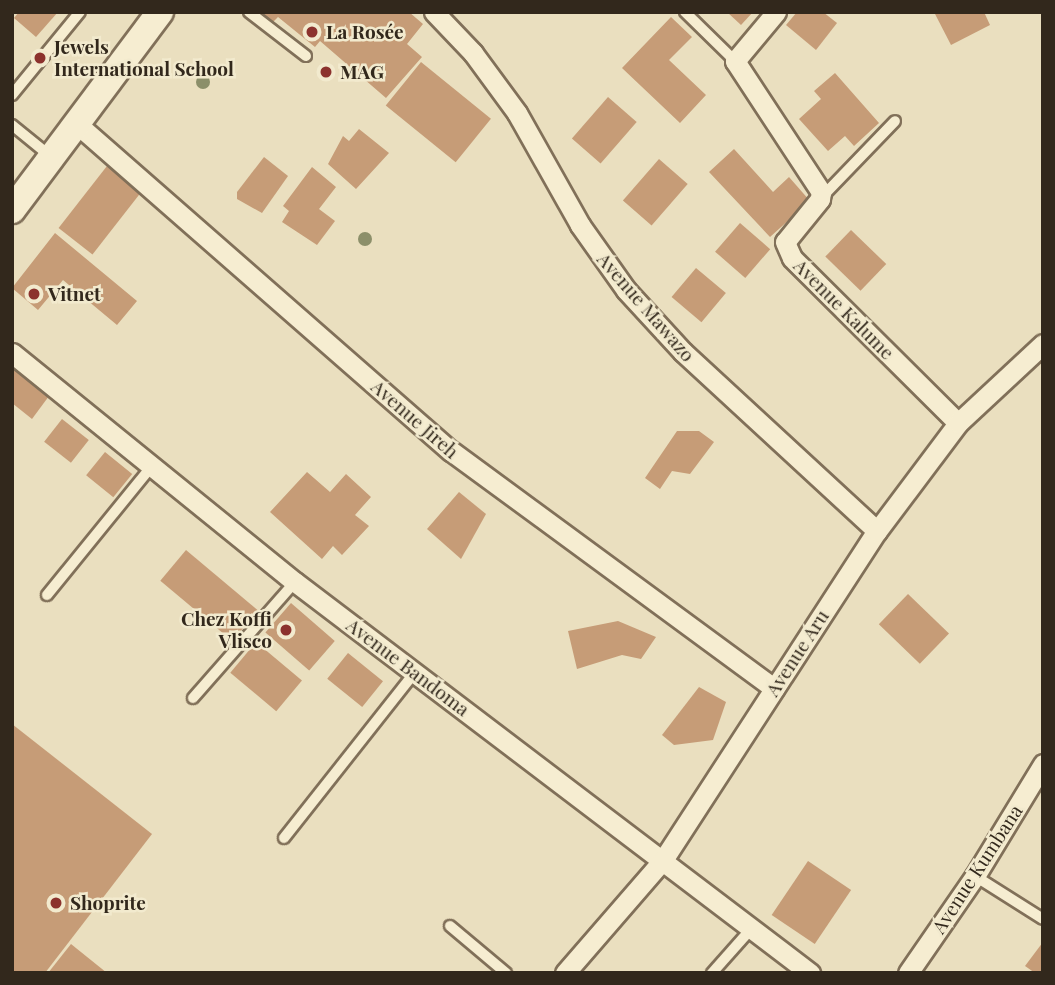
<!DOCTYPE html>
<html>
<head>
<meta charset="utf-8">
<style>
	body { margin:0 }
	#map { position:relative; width:1055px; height:985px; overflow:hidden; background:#eadfbf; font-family:"Playfair Display",serif }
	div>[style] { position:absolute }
	.building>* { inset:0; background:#c69c77; transform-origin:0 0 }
	.roads { filter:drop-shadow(2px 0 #817059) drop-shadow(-2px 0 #817059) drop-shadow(0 2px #817059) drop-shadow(0 -2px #817059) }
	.service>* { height:10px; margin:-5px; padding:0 5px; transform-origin:5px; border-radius:5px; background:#f6edd1 }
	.minor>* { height:19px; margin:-9.5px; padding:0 9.5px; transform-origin:9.5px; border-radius:9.5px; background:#f6edd1 }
	.secondary>* { height:26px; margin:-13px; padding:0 13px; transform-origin:13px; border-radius:13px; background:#f6edd1 }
	.trees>* { width:14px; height:14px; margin:-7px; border-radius:50%; background:#8c8f6a }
	.dots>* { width:19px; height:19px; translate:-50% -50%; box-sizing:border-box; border:4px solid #f2eace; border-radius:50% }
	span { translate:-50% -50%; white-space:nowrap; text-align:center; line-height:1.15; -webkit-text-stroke:5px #f2eace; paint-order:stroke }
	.poi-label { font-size:19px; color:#32281c; font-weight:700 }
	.left { translate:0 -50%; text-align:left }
	.right { translate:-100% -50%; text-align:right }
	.street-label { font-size:19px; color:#32281c }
	.frame { position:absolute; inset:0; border:14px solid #32281c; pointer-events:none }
</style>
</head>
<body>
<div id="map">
	<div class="building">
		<div style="clip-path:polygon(19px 12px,58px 12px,36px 37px,14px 18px)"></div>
		<div style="clip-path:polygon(258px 12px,409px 12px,423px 24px,407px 44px,422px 57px,386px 98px,320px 41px,315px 47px,278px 17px,272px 23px)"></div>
		<div style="clip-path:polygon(727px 12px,753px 12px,741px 25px)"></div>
		<div style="clip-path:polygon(797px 12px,823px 12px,837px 23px,816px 50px,786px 25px)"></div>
		<div style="clip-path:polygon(934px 12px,984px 12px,990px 25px,951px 45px)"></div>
		<div style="clip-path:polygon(671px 17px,692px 37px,669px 60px,706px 95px,680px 123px,622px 68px)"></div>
		<div style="left:421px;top:62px;width:90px;height:56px;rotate:39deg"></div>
		<div style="clip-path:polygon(835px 73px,879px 123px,854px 146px,845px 136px,828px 151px,799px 119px,821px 99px,814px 91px)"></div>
		<div style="left:608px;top:97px;width:38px;height:55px;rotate:41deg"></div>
		<div style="clip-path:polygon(359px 129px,389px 153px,356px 189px,328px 164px,343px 136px,349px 141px)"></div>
		<div style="clip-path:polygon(734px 149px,773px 192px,789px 177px,810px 201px,770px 237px,709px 172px)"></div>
		<div style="left:114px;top:157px;width:43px;height:90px;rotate:38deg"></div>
		<div style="clip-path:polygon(264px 157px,288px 176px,262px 213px,237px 199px,237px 192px)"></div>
		<div style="left:659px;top:159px;width:38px;height:55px;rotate:41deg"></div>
		<div style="clip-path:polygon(312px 167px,336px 187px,319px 209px,335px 221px,317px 245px,282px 222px,289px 211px,283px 206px)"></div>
		<div style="left:740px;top:223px;width:40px;height:38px;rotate:41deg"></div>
		<div style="left:851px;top:230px;width:49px;height:37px;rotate:44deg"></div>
		<div style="clip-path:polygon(55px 233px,137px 301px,117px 325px,63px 280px,38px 310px,12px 288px)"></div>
		<div style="left:696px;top:268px;width:39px;height:38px;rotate:40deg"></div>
		<div style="clip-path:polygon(12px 367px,49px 396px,32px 419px,12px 403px)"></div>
		<div style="left:62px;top:419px;width:34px;height:29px;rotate:38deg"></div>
		<div style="clip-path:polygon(677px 431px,699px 431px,714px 442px,690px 474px,672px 471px,660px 489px,645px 478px)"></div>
		<div style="left:105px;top:452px;width:35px;height:30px;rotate:39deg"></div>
		<div style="clip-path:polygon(307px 472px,330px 492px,346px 474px,371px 497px,355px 515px,369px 526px,342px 555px,333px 546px,322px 559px,270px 512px)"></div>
		<div style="clip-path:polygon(459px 492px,486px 514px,461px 559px,427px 529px)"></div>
		<div style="left:186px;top:550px;width:94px;height:40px;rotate:40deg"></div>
		<div style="left:908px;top:594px;width:57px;height:42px;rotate:44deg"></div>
		<div style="left:291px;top:603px;width:58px;height:39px;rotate:41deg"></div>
		<div style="clip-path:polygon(618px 621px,656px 637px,641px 659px,622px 655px,577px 669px,568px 631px)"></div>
		<div style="left:256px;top:642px;width:60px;height:40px;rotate:40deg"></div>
		<div style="left:348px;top:653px;width:45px;height:33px;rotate:39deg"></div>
		<div style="clip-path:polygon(699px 687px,726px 702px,713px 740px,674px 745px,662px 735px)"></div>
		<div style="clip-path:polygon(12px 724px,152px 834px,45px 973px,12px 973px)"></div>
		<div style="left:808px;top:861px;width:52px;height:65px;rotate:34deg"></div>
		<div style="clip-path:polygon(1043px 942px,1043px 973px,1035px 973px,1025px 966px)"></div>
		<div style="clip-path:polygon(71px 944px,107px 973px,48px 973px)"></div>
	</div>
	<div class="roads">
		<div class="service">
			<div style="left:249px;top:12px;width:72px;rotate:37.7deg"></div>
			<div style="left:685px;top:12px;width:70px;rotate:44.4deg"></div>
			<div style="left:12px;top:95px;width:107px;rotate:-50.7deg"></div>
			<div style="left:12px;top:125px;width:49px;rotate:39.2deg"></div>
			<div style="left:820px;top:199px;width:108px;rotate:-46.1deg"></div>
			<div style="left:47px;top:595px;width:166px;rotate:-50.9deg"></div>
			<div style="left:193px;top:698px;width:154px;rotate:-48.7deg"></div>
			<div style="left:284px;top:838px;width:211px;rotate:-51.7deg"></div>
			<div style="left:975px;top:876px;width:80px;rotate:32.3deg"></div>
			<div style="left:450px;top:926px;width:73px;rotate:40deg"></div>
			<div style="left:712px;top:973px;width:60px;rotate:-48.4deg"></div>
		</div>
		<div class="minor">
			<div style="left:434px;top:12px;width:57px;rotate:46.4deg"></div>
			<div style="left:473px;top:53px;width:74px;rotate:53.7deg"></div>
			<div style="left:517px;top:113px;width:129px;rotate:60.6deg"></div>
			<div style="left:580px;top:225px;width:80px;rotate:54.7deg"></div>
			<div style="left:626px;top:290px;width:84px;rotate:47.4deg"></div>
			<div style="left:683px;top:352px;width:264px;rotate:42.7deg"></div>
			<div style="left:776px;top:12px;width:64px;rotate:129.9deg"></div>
			<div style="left:735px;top:61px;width:157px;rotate:56.7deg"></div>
			<div style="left:821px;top:192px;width:7px;rotate:98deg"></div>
			<div style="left:820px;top:199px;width:55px;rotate:129.1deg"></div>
			<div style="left:785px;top:242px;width:17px;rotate:66deg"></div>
			<div style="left:792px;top:258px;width:234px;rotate:44.8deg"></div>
			<div style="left:77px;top:124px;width:497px;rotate:41.2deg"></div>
			<div style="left:451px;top:451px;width:401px;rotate:36.3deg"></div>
			<div style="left:12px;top:353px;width:364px;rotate:39deg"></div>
			<div style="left:295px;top:582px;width:647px;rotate:37.21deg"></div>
			<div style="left:565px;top:973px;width:150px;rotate:-49.1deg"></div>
			<div style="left:663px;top:860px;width:392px;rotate:-57deg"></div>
			<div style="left:877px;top:531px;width:135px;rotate:-53.1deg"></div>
			<div style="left:958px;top:423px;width:116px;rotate:-42.9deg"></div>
			<div style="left:908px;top:973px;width:118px;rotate:-55.4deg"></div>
			<div style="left:975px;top:876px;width:131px;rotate:-58.7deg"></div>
		</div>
		<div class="secondary">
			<div style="left:12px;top:210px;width:247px;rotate:-53.2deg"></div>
		</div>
	</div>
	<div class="trees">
		<div style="left:203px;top:82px"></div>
		<div style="left:365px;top:239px"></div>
	</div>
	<div class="dots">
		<div style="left:312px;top:32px;background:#8c322d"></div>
		<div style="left:40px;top:58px;background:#8c322d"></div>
		<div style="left:326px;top:72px;background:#8c322d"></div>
		<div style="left:34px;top:294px;background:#8c322d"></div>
		<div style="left:286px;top:630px;background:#8c322d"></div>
		<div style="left:56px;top:903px;background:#8c322d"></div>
	</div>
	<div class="poi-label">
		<span class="left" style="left:326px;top:32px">La Rosée</span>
		<span class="left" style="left:54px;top:58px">Jewels<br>International School</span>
		<span class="left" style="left:340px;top:72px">MAG</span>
		<span class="left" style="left:48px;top:294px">Vitnet</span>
		<span class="right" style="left:272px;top:630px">Chez Koffi<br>Vlisco</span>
		<span class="left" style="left:70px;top:903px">Shoprite</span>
	</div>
	<div class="street-label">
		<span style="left:646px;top:307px;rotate:49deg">Avenue Mawazo</span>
		<span style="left:844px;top:309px;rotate:45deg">Avenue Kalume</span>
		<span style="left:415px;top:419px;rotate:41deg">Avenue Jireh</span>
		<span style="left:797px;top:653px;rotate:-57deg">Avenue Aru</span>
		<span style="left:408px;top:667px;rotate:37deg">Avenue Bandoma</span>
		<span style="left:977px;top:869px;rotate:-57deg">Avenue Kumbana</span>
	</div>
	<div class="frame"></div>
</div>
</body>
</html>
